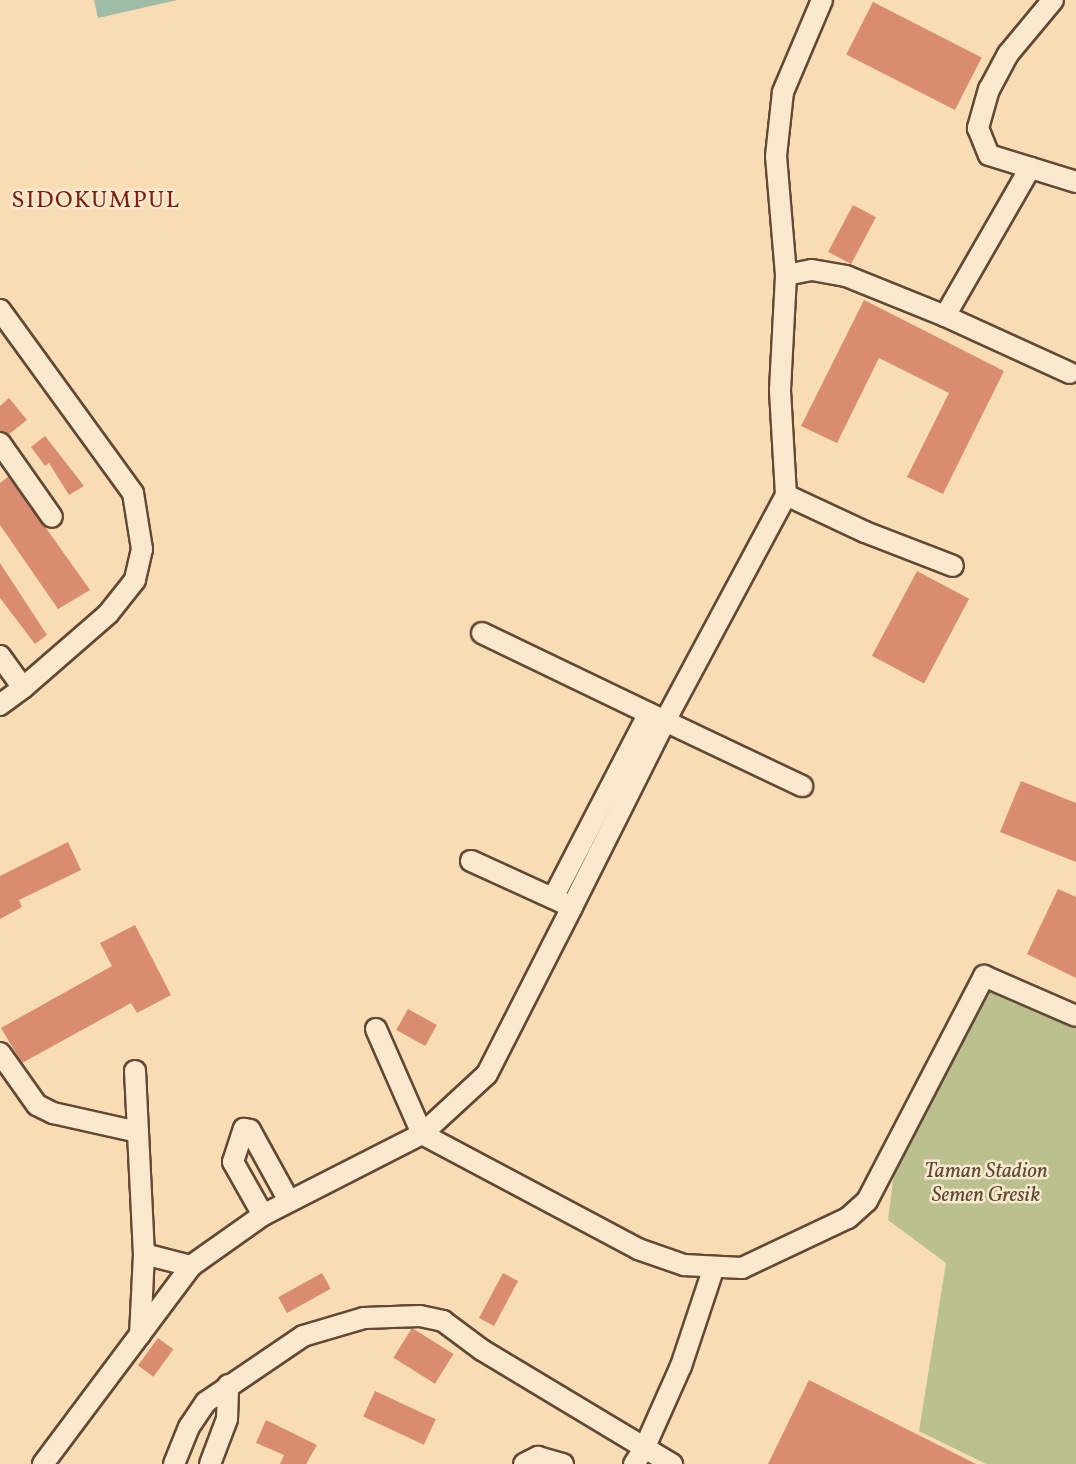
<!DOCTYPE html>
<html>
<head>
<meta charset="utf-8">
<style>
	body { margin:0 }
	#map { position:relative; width:1076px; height:1464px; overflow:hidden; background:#f8dcb3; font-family:Vollkorn,serif }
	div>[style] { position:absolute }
	.green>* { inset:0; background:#bbc18e }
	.water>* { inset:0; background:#9fbca7 }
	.building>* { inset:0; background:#d98c70; transform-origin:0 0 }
	.roads { filter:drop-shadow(2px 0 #624836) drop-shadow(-2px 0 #624836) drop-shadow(0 2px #624836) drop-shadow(0 -2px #624836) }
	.minor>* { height:20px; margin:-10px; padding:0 10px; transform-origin:10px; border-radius:10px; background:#fae8ce }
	span { translate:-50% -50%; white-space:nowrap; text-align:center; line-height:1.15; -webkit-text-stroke:5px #fae8ce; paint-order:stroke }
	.park-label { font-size:21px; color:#5a4a33; font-style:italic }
	.quarter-label { font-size:24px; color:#7a1f14; letter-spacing:1.5px }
</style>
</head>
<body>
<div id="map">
	<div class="green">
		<div style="clip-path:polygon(985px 990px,1076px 1023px,1076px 1464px,986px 1464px,919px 1431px,946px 1263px,888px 1220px,894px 1173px)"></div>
	</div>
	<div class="water">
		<div style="clip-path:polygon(94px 0,177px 0,98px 18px)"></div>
	</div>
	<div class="building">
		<div style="left:873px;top:2px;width:122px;height:59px;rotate:27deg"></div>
		<div style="left:853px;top:205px;width:26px;height:53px;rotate:28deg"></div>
		<div style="clip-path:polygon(864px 300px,1004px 371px,943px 494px,907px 477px,949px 393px,879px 358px,837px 443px,801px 426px)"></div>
		<div style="clip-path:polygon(9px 398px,27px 420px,8px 435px,0 431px,0 406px)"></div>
		<div style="clip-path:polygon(45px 436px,84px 486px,69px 495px,49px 463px,45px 466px,31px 447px)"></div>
		<div style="clip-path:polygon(9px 476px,90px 590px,58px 609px,0 525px,0 483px)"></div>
		<div style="clip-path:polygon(0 563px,47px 635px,35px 644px,0 598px)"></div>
		<div style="left:917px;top:571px;width:59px;height:96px;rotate:28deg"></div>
		<div style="clip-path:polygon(1021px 781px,1076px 803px,1076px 862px,1000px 832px)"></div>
		<div style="clip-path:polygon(68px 842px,81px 870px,19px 900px,22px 907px,0 919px,0 876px)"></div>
		<div style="clip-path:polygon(1058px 889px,1076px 897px,1076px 978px,1027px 954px)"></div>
		<div style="clip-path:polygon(135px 925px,171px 995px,137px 1013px,131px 1003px,22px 1063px,1px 1028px,112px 966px,100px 943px)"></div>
		<div style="left:408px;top:1009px;width:33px;height:24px;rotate:29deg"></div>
		<div style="left:322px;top:1273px;width:18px;height:50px;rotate:61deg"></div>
		<div style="left:503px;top:1273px;width:17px;height:51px;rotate:28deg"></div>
		<div style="left:412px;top:1328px;width:49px;height:35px;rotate:32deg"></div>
		<div style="left:158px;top:1338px;width:19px;height:34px;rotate:36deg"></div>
		<div style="clip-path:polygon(809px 1380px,976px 1464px,768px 1464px)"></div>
		<div style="left:375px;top:1391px;width:67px;height:28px;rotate:25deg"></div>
		<div style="clip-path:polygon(266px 1420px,317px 1445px,306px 1464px,280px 1464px,284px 1455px,256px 1443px)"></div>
	</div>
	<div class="roads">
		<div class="minor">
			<div style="left:1053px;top:0;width:70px;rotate:129.8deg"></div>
			<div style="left:1008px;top:54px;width:40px;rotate:118deg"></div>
			<div style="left:989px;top:89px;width:41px;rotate:105.8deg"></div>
			<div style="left:978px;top:128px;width:29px;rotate:68deg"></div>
			<div style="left:989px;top:155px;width:91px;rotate:17.2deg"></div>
			<div style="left:786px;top:275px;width:26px;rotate:-11deg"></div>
			<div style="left:812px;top:270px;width:35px;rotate:10deg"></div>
			<div style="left:846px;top:276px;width:107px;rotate:22deg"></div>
			<div style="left:945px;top:316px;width:171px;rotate:-60.1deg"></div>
			<div style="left:0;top:310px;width:226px;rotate:54deg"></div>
			<div style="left:133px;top:493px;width:57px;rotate:80.9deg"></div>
			<div style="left:142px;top:549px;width:32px;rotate:103deg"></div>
			<div style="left:135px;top:580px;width:43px;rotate:128.5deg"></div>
			<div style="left:108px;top:614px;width:113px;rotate:139deg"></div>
			<div style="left:945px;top:316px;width:137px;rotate:24.5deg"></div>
			<div style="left:0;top:443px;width:90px;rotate:54.9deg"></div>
			<div style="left:786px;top:495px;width:105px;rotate:-93.3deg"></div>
			<div style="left:780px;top:390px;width:115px;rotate:-87deg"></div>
			<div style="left:786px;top:275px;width:119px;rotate:-94.8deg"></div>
			<div style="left:776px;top:156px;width:64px;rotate:-83.8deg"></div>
			<div style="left:783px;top:92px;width:100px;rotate:-67deg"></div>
			<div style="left:482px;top:633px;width:203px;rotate:25.7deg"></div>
			<div style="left:665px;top:721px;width:256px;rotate:-61.8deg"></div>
			<div style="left:786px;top:495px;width:87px;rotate:25.1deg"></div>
			<div style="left:865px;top:532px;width:94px;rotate:21.1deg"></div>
			<div style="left:0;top:656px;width:39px;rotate:54deg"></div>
			<div style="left:23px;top:688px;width:29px;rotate:144deg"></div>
			<div style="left:553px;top:898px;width:208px;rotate:-62.6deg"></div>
			<div style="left:572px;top:907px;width:208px;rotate:-63.4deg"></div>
			<div style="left:665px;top:721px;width:152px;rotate:25.4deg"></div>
			<div style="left:376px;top:1029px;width:115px;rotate:66.3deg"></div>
			<div style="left:422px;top:1134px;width:88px;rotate:-42.7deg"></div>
			<div style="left:487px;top:1074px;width:187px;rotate:-63deg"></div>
			<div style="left:572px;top:907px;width:111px;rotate:-155.5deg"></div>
			<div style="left:0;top:1053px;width:64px;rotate:54.6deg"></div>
			<div style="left:37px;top:1105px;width:18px;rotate:27deg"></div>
			<div style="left:53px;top:1113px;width:87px;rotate:12.6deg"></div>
			<div style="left:135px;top:1071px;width:183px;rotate:87.2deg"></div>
			<div style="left:144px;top:1254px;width:81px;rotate:92.8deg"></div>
			<div style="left:263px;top:1215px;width:61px;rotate:-119.5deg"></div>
			<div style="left:233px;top:1162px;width:35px;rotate:-72deg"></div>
			<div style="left:244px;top:1129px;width:6px;rotate:9deg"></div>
			<div style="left:250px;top:1130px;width:81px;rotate:61.2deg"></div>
			<div style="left:144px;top:1254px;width:49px;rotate:14.3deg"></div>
			<div style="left:43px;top:1464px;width:247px;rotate:-53.2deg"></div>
			<div style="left:191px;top:1266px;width:88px;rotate:-35.3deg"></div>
			<div style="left:263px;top:1215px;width:178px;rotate:-27deg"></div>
			<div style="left:422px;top:1134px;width:245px;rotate:28deg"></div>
			<div style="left:638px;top:1249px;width:49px;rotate:19.2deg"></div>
			<div style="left:684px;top:1265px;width:58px;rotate:3deg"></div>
			<div style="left:742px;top:1268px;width:117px;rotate:-25.3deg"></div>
			<div style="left:848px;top:1218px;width:25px;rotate:-42deg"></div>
			<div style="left:867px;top:1201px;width:254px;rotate:-62.5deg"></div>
			<div style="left:984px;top:976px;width:100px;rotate:23.5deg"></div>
			<div style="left:174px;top:1464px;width:40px;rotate:-68deg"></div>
			<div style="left:189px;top:1427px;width:30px;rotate:-56deg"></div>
			<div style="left:206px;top:1402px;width:117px;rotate:-34.2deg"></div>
			<div style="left:303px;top:1336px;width:64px;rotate:-16.4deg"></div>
			<div style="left:364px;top:1318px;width:56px;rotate:-2deg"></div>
			<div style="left:420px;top:1316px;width:24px;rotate:12deg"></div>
			<div style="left:443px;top:1321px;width:49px;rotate:36.6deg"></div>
			<div style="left:482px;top:1350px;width:222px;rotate:31deg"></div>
			<div style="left:210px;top:1464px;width:48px;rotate:-69.3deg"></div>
			<div style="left:227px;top:1419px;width:34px;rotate:-88deg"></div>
			<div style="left:524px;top:1464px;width:16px;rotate:-27deg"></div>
			<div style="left:538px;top:1457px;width:26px;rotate:16deg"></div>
			<div style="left:634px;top:1464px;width:18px;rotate:-56deg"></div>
			<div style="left:644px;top:1449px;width:91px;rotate:-66deg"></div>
			<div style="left:681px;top:1366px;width:104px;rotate:-71.6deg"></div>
		</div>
	</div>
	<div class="park-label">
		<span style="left:986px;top:1184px">Taman Stadion<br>Semen Gresik</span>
	</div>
	<div class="quarter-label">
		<span style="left:96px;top:202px">SIDOKUMPUL</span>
	</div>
</div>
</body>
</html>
